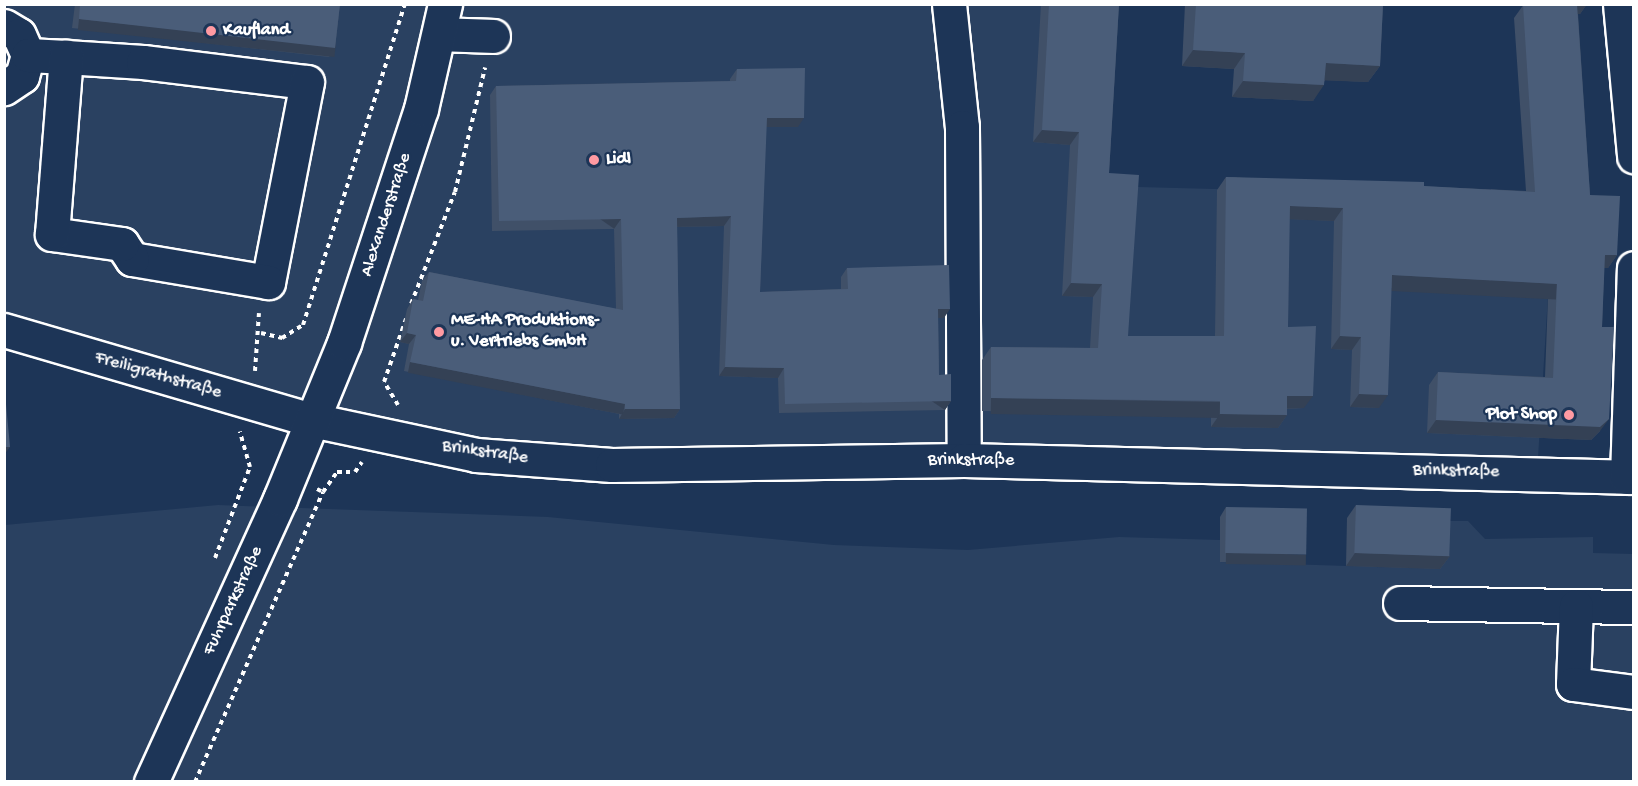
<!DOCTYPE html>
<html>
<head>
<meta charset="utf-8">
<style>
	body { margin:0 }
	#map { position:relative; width:1638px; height:786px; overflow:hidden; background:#1d3557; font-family:"Gochi Hand",sans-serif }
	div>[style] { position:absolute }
	.built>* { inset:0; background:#2a4161 }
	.path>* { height:4px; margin-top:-2px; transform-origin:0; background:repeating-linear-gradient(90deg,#fff 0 4.5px,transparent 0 9px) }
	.roads { filter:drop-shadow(2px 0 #fff) drop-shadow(-2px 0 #fff) drop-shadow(0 2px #fff) drop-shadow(0 -2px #fff) }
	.minor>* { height:33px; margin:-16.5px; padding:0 16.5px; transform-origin:16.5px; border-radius:16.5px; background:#1d3557 }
	.major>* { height:33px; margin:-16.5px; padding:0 16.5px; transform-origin:16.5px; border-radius:16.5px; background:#1d3557 }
	.wall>* { inset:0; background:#405068 }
	.shaded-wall>* { inset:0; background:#344155; transform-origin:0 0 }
	.building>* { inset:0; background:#4a5d79; transform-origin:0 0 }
	.dots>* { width:16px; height:16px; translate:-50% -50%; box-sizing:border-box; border:3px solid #1d3557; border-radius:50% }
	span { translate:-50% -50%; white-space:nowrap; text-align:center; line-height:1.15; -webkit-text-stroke:4.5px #1d3557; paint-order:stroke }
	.poi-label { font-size:18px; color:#fff; font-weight:700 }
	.left { translate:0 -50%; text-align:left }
	.right { translate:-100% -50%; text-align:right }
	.street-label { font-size:18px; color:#fff }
	.frame { position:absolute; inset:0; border:6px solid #fff; pointer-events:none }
</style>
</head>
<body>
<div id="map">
	<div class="built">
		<div style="clip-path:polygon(4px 5px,1111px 5px,1100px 186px,1296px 191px,1550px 263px,1537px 474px,551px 462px,5px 330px)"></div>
		<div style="clip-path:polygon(218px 505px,548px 517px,834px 545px,968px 550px,1119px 537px,1220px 540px,1220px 562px,1440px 569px,1442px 521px,1468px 521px,1485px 539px,1593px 537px,1593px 553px,1633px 554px,1633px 781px,5px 782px,5px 525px)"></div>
	</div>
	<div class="path">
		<div style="left:411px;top:304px;width:120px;rotate:-68.6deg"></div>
		<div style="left:455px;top:192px;width:128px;rotate:-76.4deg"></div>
		<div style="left:261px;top:333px;width:22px;rotate:13deg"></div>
		<div style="left:282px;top:338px;width:25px;rotate:-32deg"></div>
		<div style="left:303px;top:325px;width:337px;rotate:-72.4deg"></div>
		<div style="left:255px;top:371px;width:58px;rotate:-86.1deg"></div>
		<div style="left:398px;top:405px;width:27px;rotate:-121deg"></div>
		<div style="left:384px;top:382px;width:67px;rotate:-70.8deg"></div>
		<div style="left:317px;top:489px;width:7px;rotate:27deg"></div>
		<div style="left:323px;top:492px;width:24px;rotate:-55deg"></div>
		<div style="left:337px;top:472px;width:18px"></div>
		<div style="left:355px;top:472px;width:12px;rotate:-55deg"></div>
		<div style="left:215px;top:558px;width:97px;rotate:-69deg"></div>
		<div style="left:250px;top:467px;width:37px;rotate:-106deg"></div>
		<div style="left:195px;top:782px;width:317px;rotate:-66.2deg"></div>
	</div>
	<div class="roads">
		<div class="minor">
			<div style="left:949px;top:4px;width:124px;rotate:84deg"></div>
			<div style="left:962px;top:127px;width:333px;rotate:89.7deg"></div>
			<div style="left:1620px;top:4px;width:153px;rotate:84.7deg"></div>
			<div style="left:4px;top:26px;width:17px;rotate:31deg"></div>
			<div style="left:19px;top:35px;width:22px;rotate:66deg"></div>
			<div style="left:28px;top:55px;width:22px;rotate:106deg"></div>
			<div style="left:22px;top:76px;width:22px;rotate:146deg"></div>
			<div style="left:439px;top:34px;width:54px;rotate:2.1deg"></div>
			<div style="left:28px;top:55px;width:38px;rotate:3deg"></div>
			<div style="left:66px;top:57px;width:77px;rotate:3.7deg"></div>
			<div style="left:143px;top:62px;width:165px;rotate:7deg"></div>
			<div style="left:307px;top:82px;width:204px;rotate:101deg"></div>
			<div style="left:268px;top:282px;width:138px;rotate:-170.4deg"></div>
			<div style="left:132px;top:259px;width:18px;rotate:-124deg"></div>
			<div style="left:122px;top:244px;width:71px;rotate:-171.9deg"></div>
			<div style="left:52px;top:234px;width:178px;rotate:-85.5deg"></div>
			<div style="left:4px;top:330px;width:321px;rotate:16.3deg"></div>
			<div style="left:312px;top:420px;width:168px;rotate:12deg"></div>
			<div style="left:476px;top:455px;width:136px;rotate:4.2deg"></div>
			<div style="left:612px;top:465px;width:352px;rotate:-0.8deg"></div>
			<div style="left:964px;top:460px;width:670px;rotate:1.45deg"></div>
			<div style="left:1627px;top:477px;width:209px;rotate:-88.1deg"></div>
			<div style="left:1400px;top:603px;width:234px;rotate:1deg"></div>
			<div style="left:1576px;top:606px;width:78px;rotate:92.2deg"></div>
			<div style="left:1573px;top:684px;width:62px;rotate:7.5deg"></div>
		</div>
		<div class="major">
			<div style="left:151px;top:782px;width:311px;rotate:-65.5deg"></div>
			<div style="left:280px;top:499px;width:169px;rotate:-67.7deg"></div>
			<div style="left:344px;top:343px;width:246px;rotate:-71.8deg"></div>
			<div style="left:421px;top:109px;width:108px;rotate:-77.1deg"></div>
		</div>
	</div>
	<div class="wall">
		<div style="clip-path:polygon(75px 4px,340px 4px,335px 48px,329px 57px,72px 28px)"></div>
		<div style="clip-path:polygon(1041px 4px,1119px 4px,1109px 173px,1128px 336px,1215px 336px,1217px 190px,1226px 177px,1526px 191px,1514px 18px,1524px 4px,1587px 4px,1580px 14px,1578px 14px,1590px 195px,1617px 255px,1608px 268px,1604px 268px,1602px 327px,1600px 431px,1591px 440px,1427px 433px,1429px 385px,1438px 372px,1545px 377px,1548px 297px,1391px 288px,1379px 408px,1350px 407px,1352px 350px,1331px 349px,1334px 221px,1289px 219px,1288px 327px,1304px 408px,1287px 409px,1287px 415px,1278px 428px,1211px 427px,1211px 414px,982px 411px,982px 360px,991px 347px,1090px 348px,1093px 297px,1062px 296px,1070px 145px,1033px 142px)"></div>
		<div style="clip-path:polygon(1185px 4px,1383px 4px,1380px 66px,1368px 82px,1325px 80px,1313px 101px,1232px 97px,1234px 69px,1182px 66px)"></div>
		<div style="clip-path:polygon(737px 69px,798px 127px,766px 127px,760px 292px,841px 289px,841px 277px,847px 268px,944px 318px,938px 318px,939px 375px,951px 401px,945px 410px,779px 413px,778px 378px,719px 376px,724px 226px,677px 227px,680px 409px,674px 418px,619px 419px,619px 414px,404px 371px,409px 344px,400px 342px,407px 309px,413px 299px,418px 300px,422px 281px,429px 272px,616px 309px,614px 229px,492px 231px,490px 95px,496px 86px,730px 81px,730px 79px)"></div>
		<div style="clip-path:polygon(1356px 505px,1450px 556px,1440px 569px,1346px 566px,1347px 518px)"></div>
		<div style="clip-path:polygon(1226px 507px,1300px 564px,1220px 562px,1220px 517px)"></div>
	</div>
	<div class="shaded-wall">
		<div style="clip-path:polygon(1575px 4px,1587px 4px,1580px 14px,1568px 15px)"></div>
		<div style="left:79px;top:19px;width:258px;height:11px;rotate:6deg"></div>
		<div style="clip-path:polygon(1193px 50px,1245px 53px,1234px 69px,1182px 66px)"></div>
		<div style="clip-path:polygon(1326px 63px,1380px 66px,1368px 82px,1314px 80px)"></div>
		<div style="clip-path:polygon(1243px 81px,1324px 85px,1313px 101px,1232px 97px)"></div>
		<div style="clip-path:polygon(767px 118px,804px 118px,798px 127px,760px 127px)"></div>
		<div style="clip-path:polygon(1042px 130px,1079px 132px,1070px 145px,1033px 142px)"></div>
		<div style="clip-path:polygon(1290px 206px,1343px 208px,1334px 221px,1281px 219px)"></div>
		<div style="clip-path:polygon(731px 216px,724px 226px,670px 227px,677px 218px)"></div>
		<div style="left:621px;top:219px;width:12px;height:122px;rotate:125deg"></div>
		<div style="clip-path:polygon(1605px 255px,1617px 255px,1608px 268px,1596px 268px)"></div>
		<div style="left:1392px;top:275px;width:165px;height:16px;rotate:3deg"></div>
		<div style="clip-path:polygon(1071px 283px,1102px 284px,1093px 297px,1062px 296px)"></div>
		<div style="clip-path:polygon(938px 309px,950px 309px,944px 318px,932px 318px)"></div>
		<div style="clip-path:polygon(407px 333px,416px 335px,409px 344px,400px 342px)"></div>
		<div style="clip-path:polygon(1340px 336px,1361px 337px,1352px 350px,1331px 349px)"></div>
		<div style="left:410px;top:362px;width:219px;height:11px;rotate:11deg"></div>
		<div style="clip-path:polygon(725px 367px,784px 368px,778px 378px,719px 376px)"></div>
		<div style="clip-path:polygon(1359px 394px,1388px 395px,1379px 408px,1350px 407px)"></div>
		<div style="clip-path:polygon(1287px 396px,1313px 396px,1304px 408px,1278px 409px)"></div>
		<div style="left:991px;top:398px;width:229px;height:16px;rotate:1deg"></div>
		<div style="left:951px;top:401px;width:11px;height:166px;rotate:124deg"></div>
		<div style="clip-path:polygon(625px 409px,680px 409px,674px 418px,619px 419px)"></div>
		<div style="clip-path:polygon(1220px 414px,1287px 415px,1278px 428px,1211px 427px)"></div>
		<div style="clip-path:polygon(1609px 419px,1600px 431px,1591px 440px,1427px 433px,1436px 420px)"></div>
		<div style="clip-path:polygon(4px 447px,10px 447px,4px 455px)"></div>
		<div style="left:1226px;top:553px;width:80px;height:11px;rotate:1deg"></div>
		<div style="clip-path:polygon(1355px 553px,1450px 556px,1440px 569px,1346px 566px)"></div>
	</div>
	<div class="building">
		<div style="clip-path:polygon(80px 4px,340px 4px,335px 48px,79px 19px)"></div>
		<div style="clip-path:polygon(1049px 4px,1119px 4px,1109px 173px,1139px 175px,1128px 336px,1224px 336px,1226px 177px,1424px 182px,1424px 186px,1535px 192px,1523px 5px,1577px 4px,1590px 195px,1620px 196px,1617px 255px,1605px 255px,1602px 327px,1614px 327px,1609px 419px,1600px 427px,1436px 420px,1438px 372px,1553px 378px,1557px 284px,1392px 275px,1388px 395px,1359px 394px,1361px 337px,1340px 336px,1343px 208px,1290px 206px,1288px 327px,1316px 326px,1313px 396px,1287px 396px,1287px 415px,1220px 414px,1220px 401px,991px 398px,991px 347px,1098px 348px,1102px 284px,1071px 283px,1079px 132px,1042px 130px)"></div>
		<div style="clip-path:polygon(1196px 4px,1383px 4px,1380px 66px,1326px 63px,1324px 85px,1243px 81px,1245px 53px,1193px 50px)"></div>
		<div style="clip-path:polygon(805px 68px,804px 118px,767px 118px,760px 292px,848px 289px,847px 268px,949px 265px,950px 309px,938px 309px,939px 375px,951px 374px,951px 401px,785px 404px,784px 368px,725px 367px,731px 216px,677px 218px,680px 409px,625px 409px,625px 404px,410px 362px,416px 335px,407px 333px,413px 299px,423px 301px,429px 272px,623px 310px,621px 219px,499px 221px,496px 86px,736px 81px,737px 69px)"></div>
		<div style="clip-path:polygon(4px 383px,10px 447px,4px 447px)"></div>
		<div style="left:1356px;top:505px;width:95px;height:48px;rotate:2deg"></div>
		<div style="left:1226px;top:507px;width:81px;height:46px;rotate:1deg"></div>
	</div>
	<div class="dots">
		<div style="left:211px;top:31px;background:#ff9aa2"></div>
		<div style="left:594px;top:160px;background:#ff9aa2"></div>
		<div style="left:439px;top:332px;background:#ff9aa2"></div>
		<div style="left:1569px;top:415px;background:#ff9aa2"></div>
	</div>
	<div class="poi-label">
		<span class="left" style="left:223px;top:31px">Kaufland</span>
		<span class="left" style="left:606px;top:160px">Lidl</span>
		<span class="left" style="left:451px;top:332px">ME-HA Produktions-<br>u. Vertriebs GmbH</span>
		<span class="right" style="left:1557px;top:415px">Plot Shop</span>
	</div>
	<div class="street-label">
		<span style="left:387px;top:215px;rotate:-72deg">Alexanderstraße</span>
		<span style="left:158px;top:376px;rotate:16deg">Freiligrathstraße</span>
		<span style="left:485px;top:453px;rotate:8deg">Brinkstraße</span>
		<span style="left:971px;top:461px">Brinkstraße</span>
		<span style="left:1456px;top:472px;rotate:1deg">Brinkstraße</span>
		<span style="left:234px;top:601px;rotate:-65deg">Fuhrparkstraße</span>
	</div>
	<div class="frame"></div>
</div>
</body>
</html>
